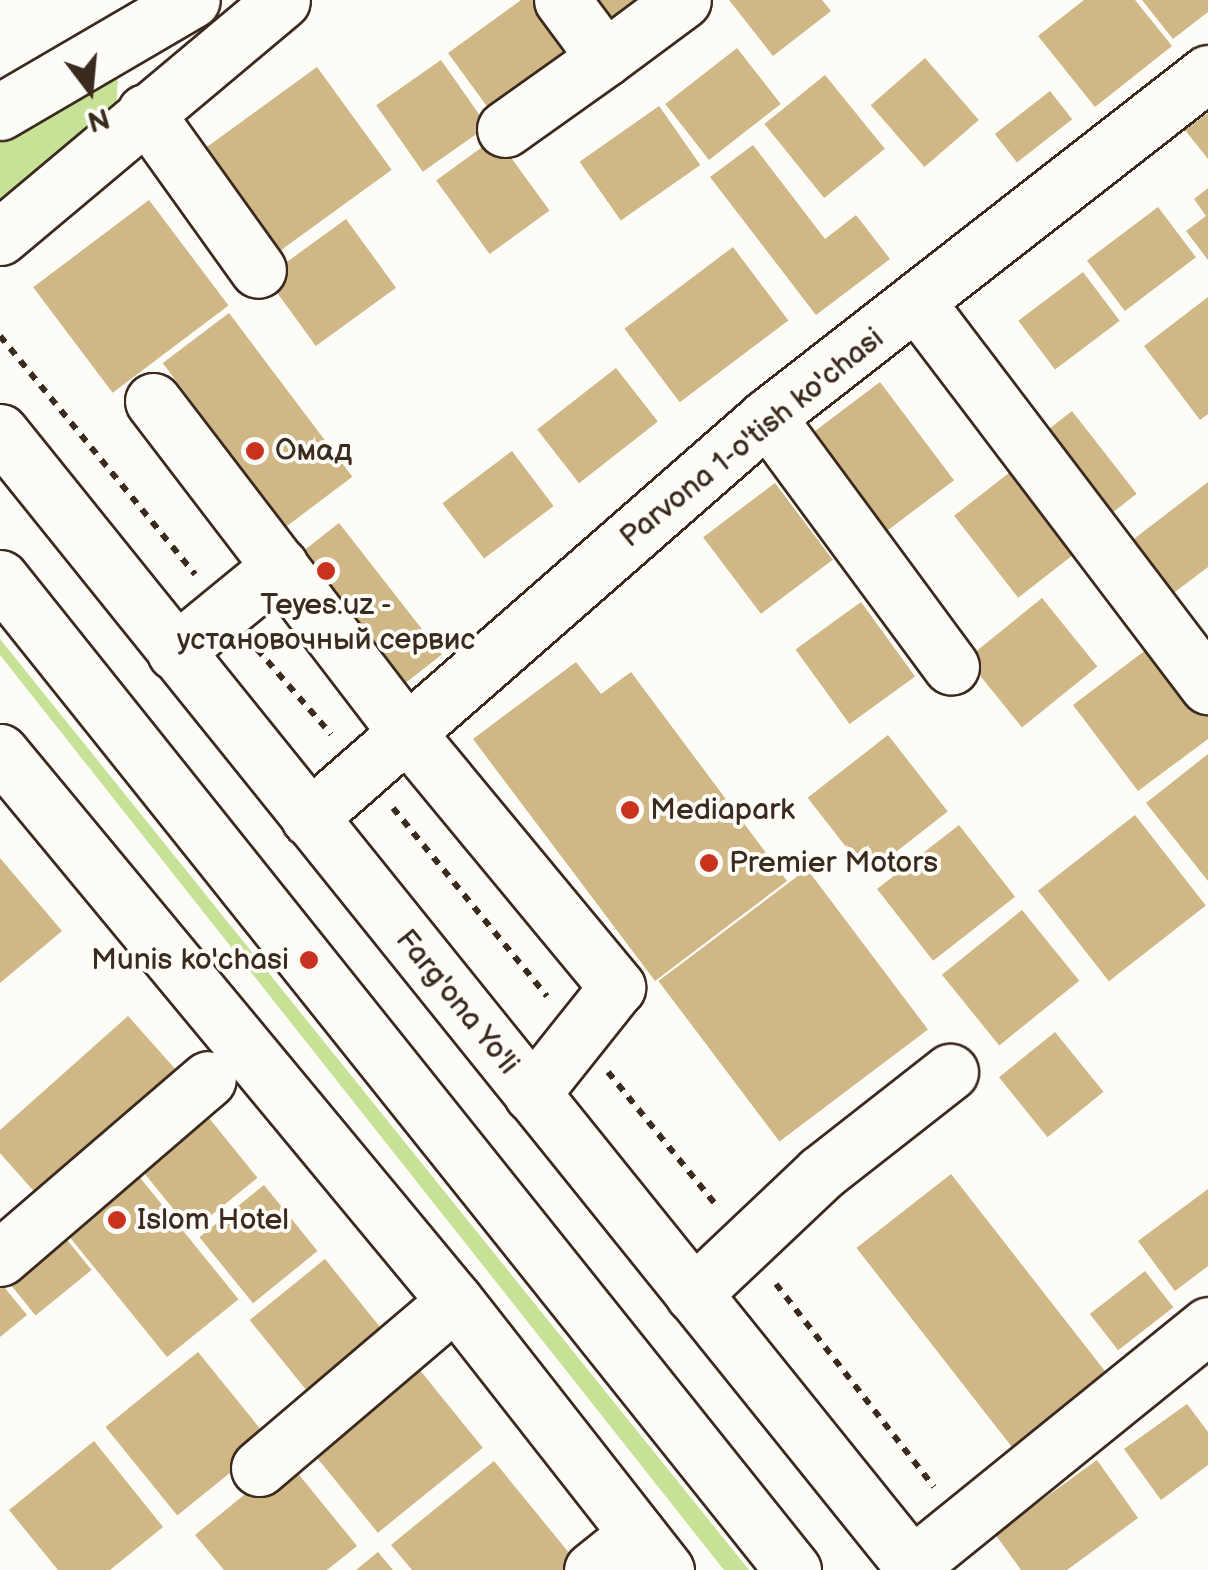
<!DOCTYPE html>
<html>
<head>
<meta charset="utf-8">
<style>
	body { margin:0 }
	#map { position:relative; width:1208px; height:1570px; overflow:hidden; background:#fdfcf7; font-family:"Balsamiq Sans",sans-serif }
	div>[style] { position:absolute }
	.green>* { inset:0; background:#c7e197 }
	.building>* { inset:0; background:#cfb786; transform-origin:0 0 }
	.path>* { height:6px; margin-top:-3px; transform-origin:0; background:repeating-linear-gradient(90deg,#3b2a1e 0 8px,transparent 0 16px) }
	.roads { filter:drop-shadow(2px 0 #3b2a1e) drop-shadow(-2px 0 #3b2a1e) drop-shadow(0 2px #3b2a1e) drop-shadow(0 -2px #3b2a1e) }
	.minor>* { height:55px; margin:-27.5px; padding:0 27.5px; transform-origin:27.5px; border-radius:27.5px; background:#fdfcf7 }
	.major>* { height:55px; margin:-27.5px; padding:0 27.5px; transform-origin:27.5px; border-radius:27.5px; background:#fdfcf7 }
	.dots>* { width:28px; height:28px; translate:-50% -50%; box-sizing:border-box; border:5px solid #fdfcf7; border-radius:50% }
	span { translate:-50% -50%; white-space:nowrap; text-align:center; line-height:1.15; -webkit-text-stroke:8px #fdfcf7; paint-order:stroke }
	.street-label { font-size:30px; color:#3b2a1e }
	.poi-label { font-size:30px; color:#3b2a1e }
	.left { translate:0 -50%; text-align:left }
	.right { translate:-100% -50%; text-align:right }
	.north { position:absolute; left:40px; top:40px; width:100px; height:100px; -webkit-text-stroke:8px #fdfcf7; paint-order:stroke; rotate:164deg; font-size:28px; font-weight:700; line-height:40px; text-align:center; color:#3b2a1e }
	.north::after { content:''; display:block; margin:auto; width:35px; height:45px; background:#3b2a1e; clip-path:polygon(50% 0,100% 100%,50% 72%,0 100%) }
</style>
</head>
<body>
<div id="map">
	<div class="green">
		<div style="clip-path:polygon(101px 77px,118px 77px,116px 111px,0 204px,0 133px)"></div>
		<div style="clip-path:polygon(0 639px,502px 1263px,749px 1570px,724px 1570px,0 655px)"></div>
	</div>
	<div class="building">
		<div style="clip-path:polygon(521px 0,548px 0,587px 53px,497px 120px,448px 53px)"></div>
		<div style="clip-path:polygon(578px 0,658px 0,606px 38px)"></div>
		<div style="clip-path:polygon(729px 0,822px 0,831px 11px,773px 56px)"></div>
		<div style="clip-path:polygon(1084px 0,1135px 0,1172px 46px,1095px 107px,1038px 36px)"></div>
		<div style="clip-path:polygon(1142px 0,1208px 0,1208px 12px,1173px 39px)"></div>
		<div style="left:737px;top:48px;width:71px;height:91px;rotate:52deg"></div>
		<div style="left:925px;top:58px;width:82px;height:72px;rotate:49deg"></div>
		<div style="left:441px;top:60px;width:81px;height:79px;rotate:55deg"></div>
		<div style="left:317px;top:67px;width:127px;height:151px;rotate:54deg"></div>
		<div style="left:825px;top:75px;width:95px;height:78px;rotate:51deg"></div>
		<div style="left:1050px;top:91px;width:36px;height:70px;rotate:52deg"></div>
		<div style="left:659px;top:106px;width:72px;height:97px;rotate:55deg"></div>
		<div style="clip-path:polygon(1208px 113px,1208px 159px,1185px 130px)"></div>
		<div style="left:496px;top:137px;width:91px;height:74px;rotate:54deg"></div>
		<div style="clip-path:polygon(753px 145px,825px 239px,856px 215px,890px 259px,816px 315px,710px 177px)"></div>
		<div style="clip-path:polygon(1208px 188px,1208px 260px,1186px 231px,1206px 216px,1194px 199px)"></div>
		<div style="left:149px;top:200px;width:132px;height:145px;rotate:53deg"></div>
		<div style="left:1158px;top:207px;width:63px;height:89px;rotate:53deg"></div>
		<div style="left:346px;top:219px;width:85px;height:99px;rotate:54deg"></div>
		<div style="left:733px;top:247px;width:92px;height:136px;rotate:53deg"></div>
		<div style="left:1083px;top:272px;width:61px;height:81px;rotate:53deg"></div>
		<div style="clip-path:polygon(1208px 297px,1208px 414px,1200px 420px,1144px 346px)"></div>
		<div style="left:229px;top:313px;width:205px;height:83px;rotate:53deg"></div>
		<div style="left:616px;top:368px;width:68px;height:100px;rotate:52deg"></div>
		<div style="left:880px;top:382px;width:123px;height:95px;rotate:53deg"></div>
		<div style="left:1072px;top:411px;width:105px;height:39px;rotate:52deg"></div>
		<div style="left:512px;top:451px;width:69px;height:87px;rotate:53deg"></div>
		<div style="left:1014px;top:469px;width:104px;height:76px;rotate:52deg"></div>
		<div style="clip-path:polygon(1208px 482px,1208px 567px,1171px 595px,1130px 542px)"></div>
		<div style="left:775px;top:483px;width:96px;height:90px;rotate:53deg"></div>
		<div style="left:339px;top:523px;width:167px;height:53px;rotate:52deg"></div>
		<div style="left:1042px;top:598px;width:88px;height:97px;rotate:51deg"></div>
		<div style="left:861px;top:602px;width:92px;height:81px;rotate:54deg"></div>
		<div style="clip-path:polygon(1159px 640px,1208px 704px,1208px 739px,1138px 791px,1073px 705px)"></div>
		<div style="clip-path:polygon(576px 662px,601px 694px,631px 672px,787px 881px,655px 981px,473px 739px)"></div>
		<div style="left:888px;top:735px;width:97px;height:102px;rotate:52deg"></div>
		<div style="clip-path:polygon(1208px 754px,1208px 881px,1146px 803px)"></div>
		<div style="left:1135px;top:815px;width:115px;height:123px;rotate:52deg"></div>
		<div style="left:959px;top:825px;width:91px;height:104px;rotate:52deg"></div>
		<div style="clip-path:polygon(0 858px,62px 931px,0 983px)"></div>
		<div style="left:807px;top:869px;width:201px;height:186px;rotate:53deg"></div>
		<div style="left:1022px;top:910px;width:91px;height:103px;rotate:51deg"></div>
		<div style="clip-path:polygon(128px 1016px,185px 1080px,46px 1205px,0 1153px,0 1130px)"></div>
		<div style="left:1055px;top:1032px;width:77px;height:72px;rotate:51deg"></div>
		<div style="left:209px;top:1118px;width:77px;height:85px;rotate:51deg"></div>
		<div style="left:129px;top:1164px;width:174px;height:92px;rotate:51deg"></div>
		<div style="left:951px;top:1174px;width:263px;height:120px;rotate:52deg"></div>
		<div style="left:264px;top:1185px;width:85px;height:83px;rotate:51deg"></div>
		<div style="clip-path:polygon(1208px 1189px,1208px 1266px,1175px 1291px,1138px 1241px)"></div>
		<div style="left:55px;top:1225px;width:58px;height:72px;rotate:51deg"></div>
		<div style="left:325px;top:1259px;width:99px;height:97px;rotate:51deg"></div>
		<div style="left:1145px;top:1271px;width:46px;height:70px;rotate:52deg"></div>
		<div style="clip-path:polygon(0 1282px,27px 1315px,0 1337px)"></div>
		<div style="left:198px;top:1352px;width:114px;height:119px;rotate:51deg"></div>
		<div style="left:406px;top:1353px;width:122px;height:135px;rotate:51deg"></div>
		<div style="clip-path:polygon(1187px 1404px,1208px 1432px,1208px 1465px,1161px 1500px,1124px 1449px)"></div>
		<div style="clip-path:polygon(94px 1441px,163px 1527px,110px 1570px,58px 1570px,9px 1510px)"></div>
		<div style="clip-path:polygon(287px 1460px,357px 1546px,327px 1570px,224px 1570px,195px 1535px)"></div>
		<div style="clip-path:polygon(1097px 1460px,1138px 1518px,1067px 1570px,1021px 1570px,995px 1534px)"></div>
		<div style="clip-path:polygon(494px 1461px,583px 1570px,412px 1570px,391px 1545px)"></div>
		<div style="clip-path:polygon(378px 1552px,393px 1570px,356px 1570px)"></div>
	</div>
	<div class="path">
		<div style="left:0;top:336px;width:308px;rotate:50.7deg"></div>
		<div style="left:257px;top:649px;width:113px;rotate:49deg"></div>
		<div style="left:393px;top:808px;width:243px;rotate:50.7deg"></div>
		<div style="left:608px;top:1072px;width:173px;rotate:50.9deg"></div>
		<div style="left:776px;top:1284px;width:257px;rotate:52.1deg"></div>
	</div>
	<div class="roads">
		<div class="minor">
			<div style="left:605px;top:58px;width:97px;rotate:-36.6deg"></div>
			<div style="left:0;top:112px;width:222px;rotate:-30.3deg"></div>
			<div style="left:145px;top:112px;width:194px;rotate:54.4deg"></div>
			<div style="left:505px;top:129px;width:123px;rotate:-35.4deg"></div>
			<div style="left:605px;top:58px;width:72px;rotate:-126.6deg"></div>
			<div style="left:0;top:237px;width:368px;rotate:-40deg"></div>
			<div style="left:918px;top:304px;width:480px;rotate:52.8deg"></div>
			<div style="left:153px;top:401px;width:418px;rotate:52.6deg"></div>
			<div style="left:407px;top:733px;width:330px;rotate:50.4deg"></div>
			<div style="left:617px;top:987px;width:137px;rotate:128.5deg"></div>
			<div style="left:767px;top:417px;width:310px;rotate:53.6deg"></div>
			<div style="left:175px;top:652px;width:136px;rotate:-39.3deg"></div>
			<div style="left:0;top:752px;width:713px;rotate:50.35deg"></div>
			<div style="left:455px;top:1301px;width:342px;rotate:51.9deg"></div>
			<div style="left:309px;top:818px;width:609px;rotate:-41.2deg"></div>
			<div style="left:767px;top:417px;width:559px;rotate:-37.96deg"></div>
			<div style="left:0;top:1258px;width:274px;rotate:-40.7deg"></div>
			<div style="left:693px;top:1294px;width:176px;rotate:-43.4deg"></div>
			<div style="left:821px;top:1173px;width:164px;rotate:-38.1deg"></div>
			<div style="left:259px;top:1468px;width:257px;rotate:-40.4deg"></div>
			<div style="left:912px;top:1565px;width:381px;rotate:-39deg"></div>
			<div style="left:592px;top:1570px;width:58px;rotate:-38.7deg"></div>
		</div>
		<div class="major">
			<div style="left:0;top:432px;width:1461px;rotate:51.17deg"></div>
			<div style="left:0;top:578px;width:1270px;rotate:51.36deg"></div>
		</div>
	</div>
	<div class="dots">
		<div style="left:255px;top:451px;background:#c8321e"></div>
		<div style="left:326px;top:571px;background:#c8321e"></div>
		<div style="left:630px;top:810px;background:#c8321e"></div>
		<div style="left:709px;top:863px;background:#c8321e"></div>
		<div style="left:309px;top:960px;background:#c8321e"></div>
		<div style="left:117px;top:1220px;background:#c8321e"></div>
	</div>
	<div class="street-label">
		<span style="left:752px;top:438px;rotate:-39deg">Parvona 1-o'tish ko'chasi</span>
		<span style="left:457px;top:1002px;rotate:51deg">Farg'ona Yo'li</span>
	</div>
	<div class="poi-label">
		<span class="left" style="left:275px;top:451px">Омад</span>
		<span style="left:326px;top:622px">Teyes.uz -<br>установочный сервис</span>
		<span class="left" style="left:650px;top:810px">Mediapark</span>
		<span class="left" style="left:729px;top:863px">Premier Motors</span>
		<span class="right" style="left:289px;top:960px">Munis ko'chasi</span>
		<span class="left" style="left:137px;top:1220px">Islom Hotel</span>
	</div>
	<div class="north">N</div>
</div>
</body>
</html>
